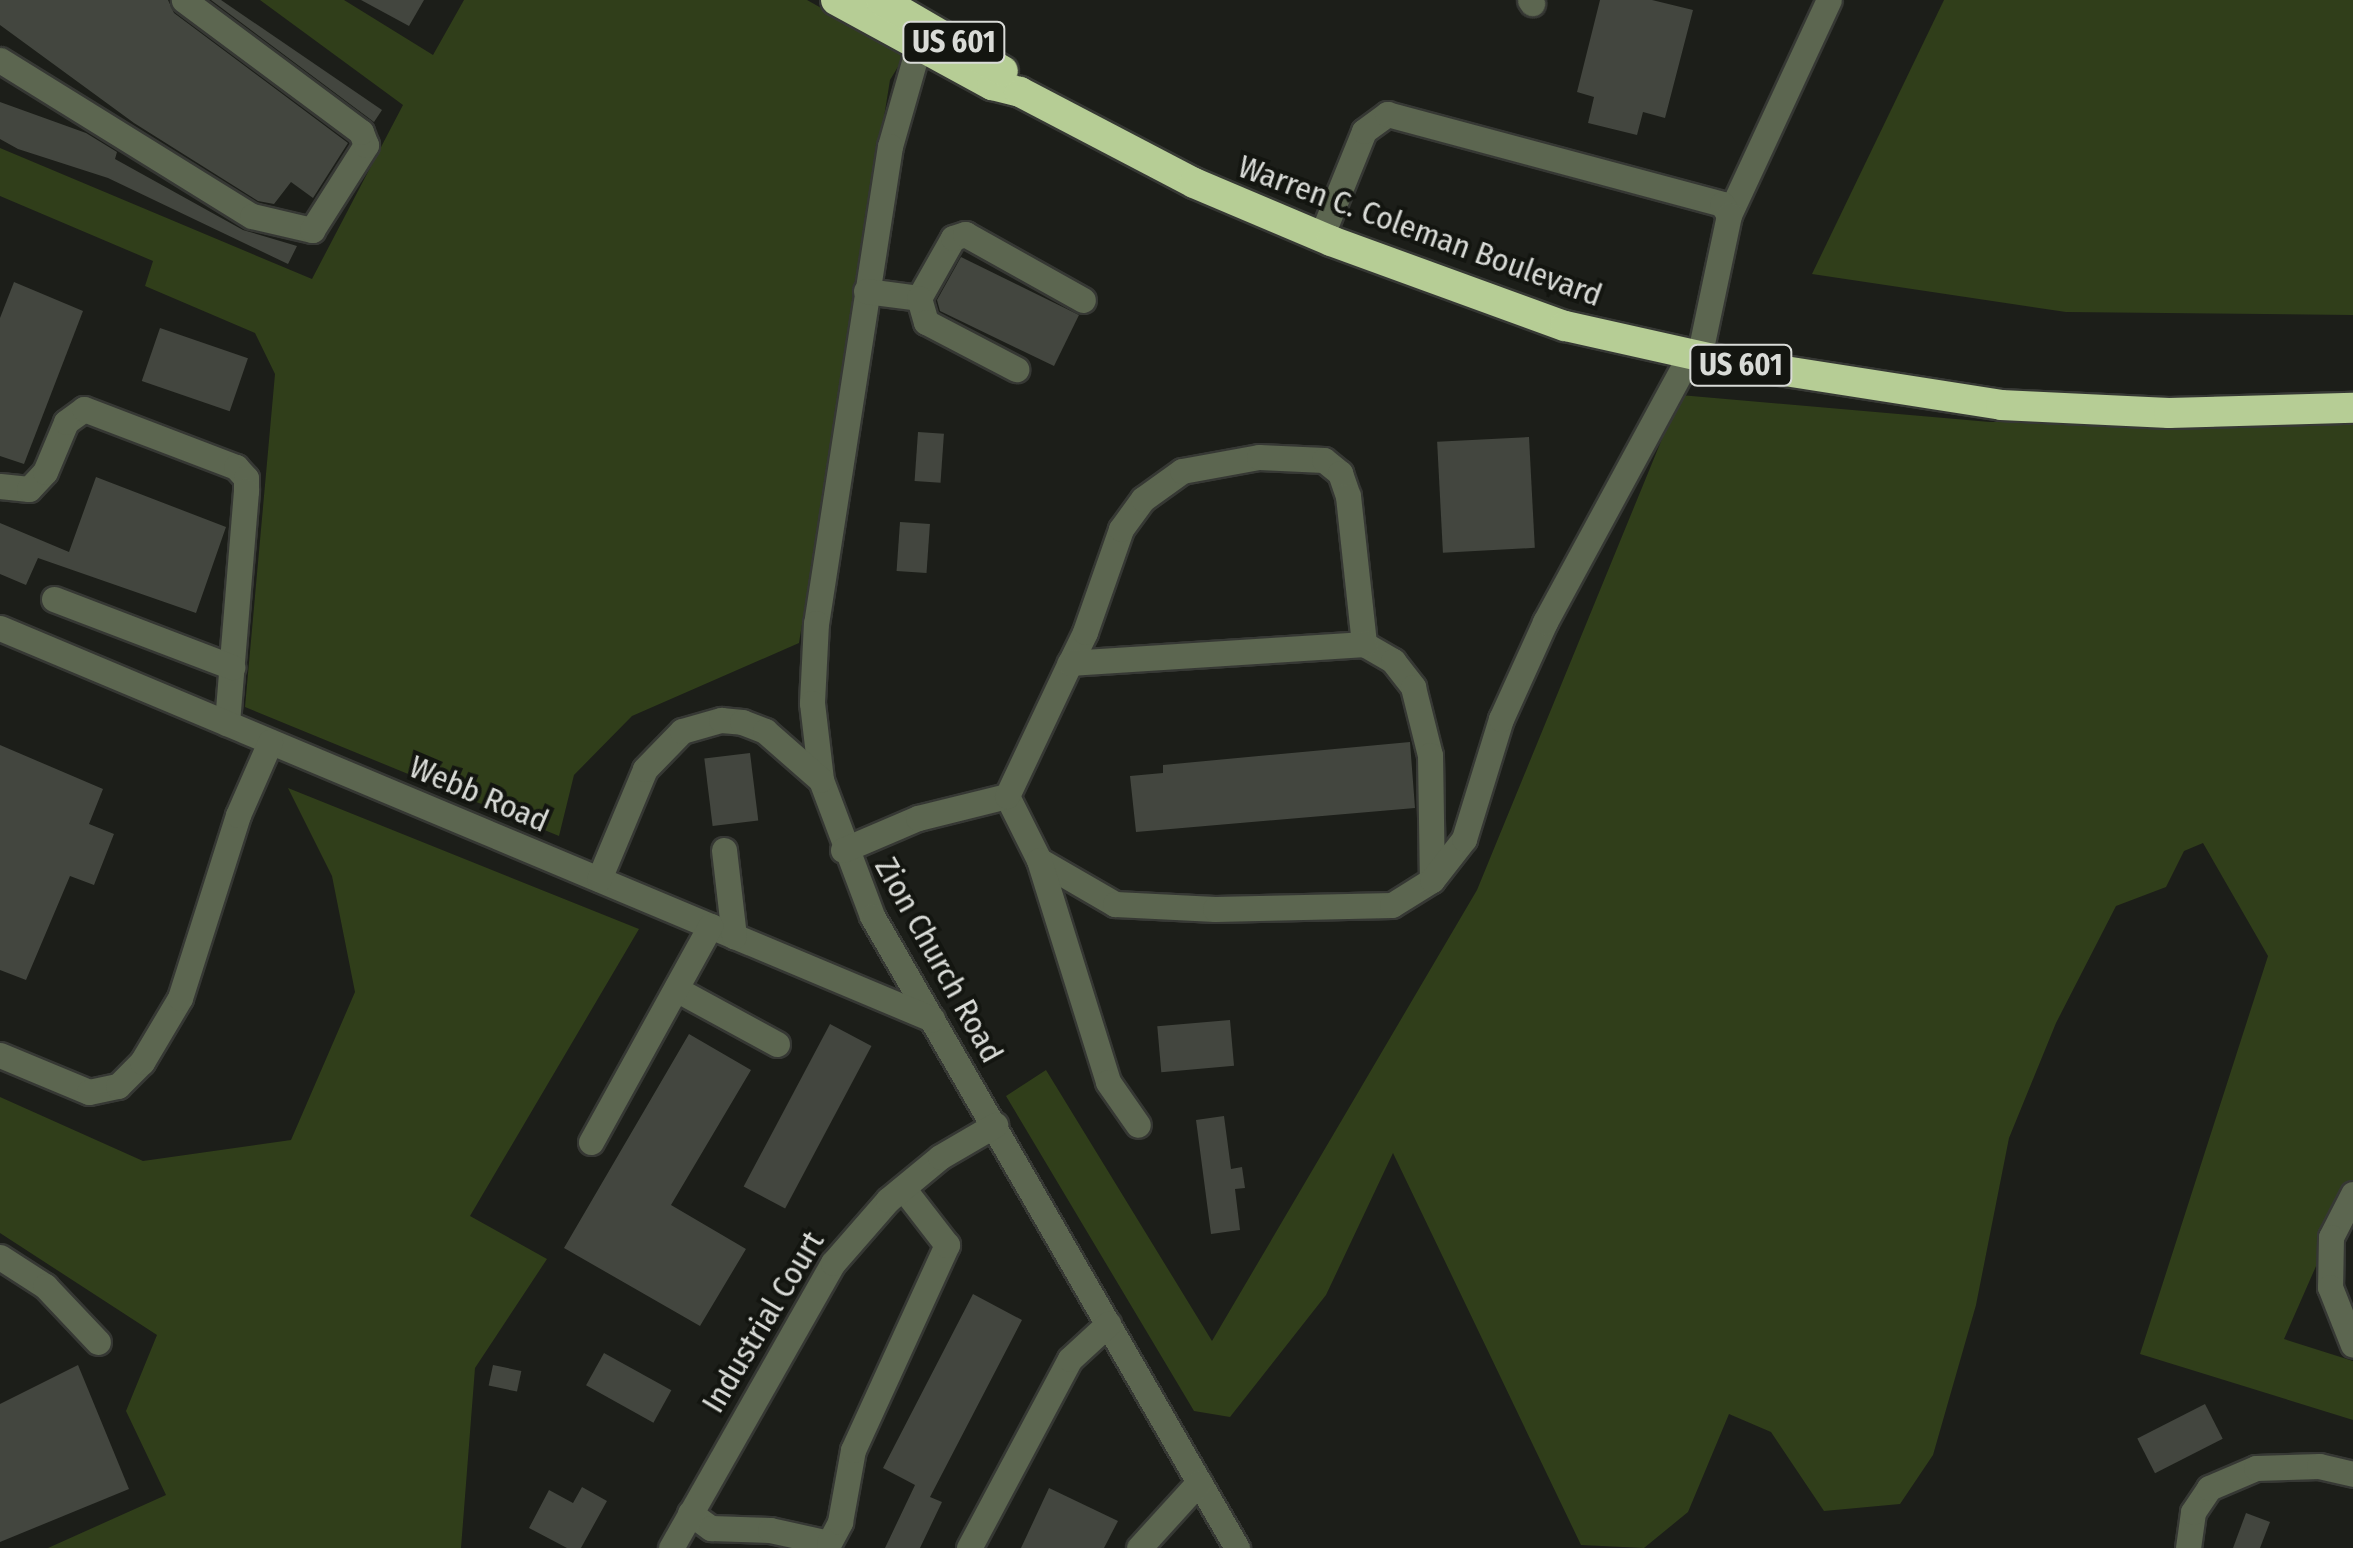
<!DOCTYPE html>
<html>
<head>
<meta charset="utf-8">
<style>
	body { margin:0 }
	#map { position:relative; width:2353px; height:1548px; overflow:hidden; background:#1c1e19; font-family:"Fira Sans Condensed",sans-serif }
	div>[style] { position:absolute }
	.green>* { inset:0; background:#303e1a }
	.building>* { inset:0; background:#43463f; transform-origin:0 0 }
	.roads { filter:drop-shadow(2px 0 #363834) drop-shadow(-2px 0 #363834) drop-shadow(0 2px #363834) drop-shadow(0 -2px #363834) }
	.minor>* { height:25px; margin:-12.5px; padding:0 12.5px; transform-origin:12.5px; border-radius:12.5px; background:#5c6650 }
	.highway>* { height:30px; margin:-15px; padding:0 15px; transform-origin:15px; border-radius:15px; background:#b6cd95 }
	span { translate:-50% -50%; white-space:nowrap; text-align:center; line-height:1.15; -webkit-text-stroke:8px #131510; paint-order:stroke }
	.shield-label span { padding:2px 8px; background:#131510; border:2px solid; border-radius:8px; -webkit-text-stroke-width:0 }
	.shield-label { font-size:30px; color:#d9dbd7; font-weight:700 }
	.street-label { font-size:32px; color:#d9dbd7 }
</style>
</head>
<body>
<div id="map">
	<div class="green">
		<div style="clip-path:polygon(260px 0,344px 0,433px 55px,464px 0,807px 0,905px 55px,890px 80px,799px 643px,632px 716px,574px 775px,559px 836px,245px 707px,275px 374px,255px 333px,145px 286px,153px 261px,0 196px,0 148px,312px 279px,403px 105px)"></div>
		<div style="clip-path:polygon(1944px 0,2353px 0,2353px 315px,2066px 312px,1812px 274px)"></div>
		<div style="clip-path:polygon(1680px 395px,1990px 422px,2353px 423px,2353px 1182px,2284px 1339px,2353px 1361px,2353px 1420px,2140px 1354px,2268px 956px,2203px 843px,2184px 851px,2166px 887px,2116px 906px,2056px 1023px,2009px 1138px,1976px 1305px,1933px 1455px,1900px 1504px,1824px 1511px,1771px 1432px,1729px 1414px,1688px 1512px,1644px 1548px,1581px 1545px,1393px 1153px,1326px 1295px,1230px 1417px,1194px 1411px,1006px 1096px,1046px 1070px,1212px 1341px,1477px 890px)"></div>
		<div style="clip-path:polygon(288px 788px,639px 929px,470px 1216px,547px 1259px,475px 1368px,461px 1548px,48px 1548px,166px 1495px,126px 1411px,157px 1335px,0 1233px,0 1097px,143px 1161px,291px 1140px,355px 992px,332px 876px)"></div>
	</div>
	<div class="building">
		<div style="clip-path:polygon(0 0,168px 0,174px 13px,348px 143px,313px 198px,291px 182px,274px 204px,258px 201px,134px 123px,0 25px)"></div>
		<div style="clip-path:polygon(211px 0,221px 0,382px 110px,374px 122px)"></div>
		<div style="clip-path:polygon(361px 0,424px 0,409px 26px)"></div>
		<div style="clip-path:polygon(1600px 0,1652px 0,1693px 10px,1665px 118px,1643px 112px,1637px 135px,1588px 123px,1594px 97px,1577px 92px)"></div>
		<div style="clip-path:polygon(0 102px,86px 133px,117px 152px,115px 159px,243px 230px,297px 246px,288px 264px,108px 178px,18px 149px,0 139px)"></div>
		<div style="clip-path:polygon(961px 257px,1079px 315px,1054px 366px,940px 311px,937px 300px)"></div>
		<div style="clip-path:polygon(14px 282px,83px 311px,24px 464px,0 456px,0 318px)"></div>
		<div style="left:160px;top:328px;width:93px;height:56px;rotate:19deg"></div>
		<div style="left:918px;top:432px;width:26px;height:49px;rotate:4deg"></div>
		<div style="left:1529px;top:437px;width:111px;height:92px;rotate:87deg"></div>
		<div style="clip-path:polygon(96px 477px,226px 527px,196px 613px,38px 558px,26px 585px,0 574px,0 523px,69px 552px)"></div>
		<div style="left:900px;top:522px;width:30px;height:49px;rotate:4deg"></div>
		<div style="clip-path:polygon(1410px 742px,1415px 808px,1136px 832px,1130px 776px,1163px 773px,1163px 765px)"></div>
		<div style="clip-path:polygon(0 745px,103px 789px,89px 824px,114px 834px,94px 885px,70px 876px,26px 980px,0 970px)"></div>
		<div style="left:750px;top:753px;width:68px;height:46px;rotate:83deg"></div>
		<div style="left:1230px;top:1020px;width:46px;height:73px;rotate:85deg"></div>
		<div style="left:830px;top:1024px;width:47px;height:184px;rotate:28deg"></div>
		<div style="clip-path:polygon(689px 1034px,751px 1070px,671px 1205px,746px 1249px,700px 1326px,564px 1248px)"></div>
		<div style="clip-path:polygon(1224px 1116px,1231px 1169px,1242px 1167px,1245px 1188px,1235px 1189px,1240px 1230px,1211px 1234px,1196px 1120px)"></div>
		<div style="clip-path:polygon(973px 1294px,1022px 1320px,930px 1497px,942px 1502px,920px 1548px,885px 1548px,915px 1485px,883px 1468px)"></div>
		<div style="left:604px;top:1353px;width:77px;height:37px;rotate:29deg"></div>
		<div style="clip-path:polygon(78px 1365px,129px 1489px,0 1542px,0 1404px)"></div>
		<div style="left:493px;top:1365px;width:29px;height:21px;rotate:12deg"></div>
		<div style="left:2205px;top:1404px;width:39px;height:76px;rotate:63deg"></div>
		<div style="clip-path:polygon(582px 1487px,607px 1501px,581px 1548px,567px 1548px,529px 1528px,549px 1490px,573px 1503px)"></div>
		<div style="clip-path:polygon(1049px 1488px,1118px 1521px,1104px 1548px,1021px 1548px)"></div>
		<div style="clip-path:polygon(2246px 1513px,2270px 1522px,2260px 1548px,2233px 1548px)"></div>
	</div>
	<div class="roads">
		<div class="minor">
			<div style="left:1530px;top:0;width:4px;rotate:56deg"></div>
			<div style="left:918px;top:48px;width:102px;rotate:105.9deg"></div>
			<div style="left:890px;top:146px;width:483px;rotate:98.8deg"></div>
			<div style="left:816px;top:623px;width:80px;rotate:92.9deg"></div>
			<div style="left:812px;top:703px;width:78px;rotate:83.3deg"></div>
			<div style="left:821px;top:780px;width:145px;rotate:69.4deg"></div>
			<div style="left:872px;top:916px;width:730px;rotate:59.99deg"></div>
			<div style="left:0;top:60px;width:296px;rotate:31.8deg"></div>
			<div style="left:252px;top:216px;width:62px;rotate:13.1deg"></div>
			<div style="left:312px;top:230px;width:101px;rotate:-57.6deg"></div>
			<div style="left:366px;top:145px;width:14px;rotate:-111deg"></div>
			<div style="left:361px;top:132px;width:221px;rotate:-143.3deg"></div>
			<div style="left:1729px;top:215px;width:237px;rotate:-65.1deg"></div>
			<div style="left:1321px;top:237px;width:114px;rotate:-67.9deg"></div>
			<div style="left:1364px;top:131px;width:29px;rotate:-36deg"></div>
			<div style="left:1387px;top:114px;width:347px;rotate:15deg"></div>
			<div style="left:1722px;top:204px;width:13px;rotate:58deg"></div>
			<div style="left:1729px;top:215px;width:145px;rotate:101.9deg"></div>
			<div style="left:866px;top:291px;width:53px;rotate:7.5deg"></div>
			<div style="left:919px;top:298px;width:69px;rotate:-60.5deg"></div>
			<div style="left:953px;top:238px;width:13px;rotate:-18deg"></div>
			<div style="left:965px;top:234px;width:135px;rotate:29.2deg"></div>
			<div style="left:919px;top:298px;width:25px;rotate:74deg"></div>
			<div style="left:926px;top:322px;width:102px;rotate:27.6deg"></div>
			<div style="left:0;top:486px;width:29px;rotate:6deg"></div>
			<div style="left:29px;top:489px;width:23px;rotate:-47deg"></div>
			<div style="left:45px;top:472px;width:54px;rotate:-67.2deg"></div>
			<div style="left:66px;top:422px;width:22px;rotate:-36deg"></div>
			<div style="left:84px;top:409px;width:163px;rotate:20.9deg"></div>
			<div style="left:236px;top:467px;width:15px;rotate:48deg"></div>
			<div style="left:246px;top:478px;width:13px;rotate:90deg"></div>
			<div style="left:246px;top:491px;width:233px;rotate:94.7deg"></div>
			<div style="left:54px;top:599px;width:191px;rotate:20.9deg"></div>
			<div style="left:0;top:628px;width:1011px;rotate:22.76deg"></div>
			<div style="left:1364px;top:644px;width:34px;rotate:30deg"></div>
			<div style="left:1393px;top:661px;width:33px;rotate:52deg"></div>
			<div style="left:1413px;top:687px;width:70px;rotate:76deg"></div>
			<div style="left:1430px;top:755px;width:125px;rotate:89.1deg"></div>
			<div style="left:1007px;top:796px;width:72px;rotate:63.4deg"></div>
			<div style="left:1039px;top:860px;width:88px;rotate:30.1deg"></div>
			<div style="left:1115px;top:904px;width:100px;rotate:2.9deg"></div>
			<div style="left:1215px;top:909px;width:177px;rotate:-1.3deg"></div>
			<div style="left:1392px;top:905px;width:47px;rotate:-32deg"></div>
			<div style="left:1432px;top:880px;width:52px;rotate:-52deg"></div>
			<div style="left:1464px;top:839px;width:126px;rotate:-72.9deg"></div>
			<div style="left:1501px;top:719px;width:107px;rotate:-65.6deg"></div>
			<div style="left:1545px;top:622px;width:304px;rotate:-61.5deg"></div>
			<div style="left:724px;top:850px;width:87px;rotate:83.4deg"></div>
			<div style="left:843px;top:850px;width:82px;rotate:-23.1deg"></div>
			<div style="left:918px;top:818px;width:92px;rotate:-13.9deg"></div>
			<div style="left:1007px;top:796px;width:147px;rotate:-64.7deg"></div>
			<div style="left:1070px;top:663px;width:34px;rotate:-64deg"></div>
			<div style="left:1085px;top:632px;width:109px;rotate:-70.7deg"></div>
			<div style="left:1121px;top:529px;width:37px;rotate:-54deg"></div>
			<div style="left:1143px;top:499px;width:48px;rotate:-35.7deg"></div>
			<div style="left:1182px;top:471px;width:78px;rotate:-10.3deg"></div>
			<div style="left:1259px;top:457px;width:65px;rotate:2.6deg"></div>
			<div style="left:1324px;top:460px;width:21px;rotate:39deg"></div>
			<div style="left:1340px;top:473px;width:24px;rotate:71deg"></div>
			<div style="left:1348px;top:496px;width:149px;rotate:83.8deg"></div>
			<div style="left:1364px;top:644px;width:295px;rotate:176.3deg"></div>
			<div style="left:1039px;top:860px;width:232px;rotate:72.7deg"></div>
			<div style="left:1108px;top:1082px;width:52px;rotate:55.1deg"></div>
			<div style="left:599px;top:879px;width:119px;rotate:-67.3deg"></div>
			<div style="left:645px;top:769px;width:53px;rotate:-45.8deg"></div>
			<div style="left:682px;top:731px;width:41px;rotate:-15.8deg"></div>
			<div style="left:721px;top:720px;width:21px;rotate:5deg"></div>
			<div style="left:742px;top:722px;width:25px;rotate:21deg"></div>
			<div style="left:765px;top:731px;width:74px;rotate:41.2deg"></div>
			<div style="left:676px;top:989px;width:115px;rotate:28.6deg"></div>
			<div style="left:0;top:1055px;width:96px;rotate:22.6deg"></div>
			<div style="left:89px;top:1092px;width:30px;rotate:-12deg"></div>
			<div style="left:118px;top:1086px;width:34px;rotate:-45deg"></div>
			<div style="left:142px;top:1062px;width:74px;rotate:-59.3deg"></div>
			<div style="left:180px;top:998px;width:192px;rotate:-72.4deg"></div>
			<div style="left:238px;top:815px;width:80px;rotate:-66.3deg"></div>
			<div style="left:591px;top:1142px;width:247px;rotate:-61.1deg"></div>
			<div style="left:2353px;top:1194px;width:48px;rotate:117.1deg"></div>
			<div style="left:2331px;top:1237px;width:50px;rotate:91.1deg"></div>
			<div style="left:2330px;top:1287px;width:62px;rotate:68.4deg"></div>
			<div style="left:0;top:1257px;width:54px;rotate:32.8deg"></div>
			<div style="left:45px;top:1286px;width:77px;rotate:46.6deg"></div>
			<div style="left:690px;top:1513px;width:26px;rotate:36deg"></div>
			<div style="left:711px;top:1528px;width:59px;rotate:1.9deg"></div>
			<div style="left:770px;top:1530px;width:60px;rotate:12.4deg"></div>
			<div style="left:829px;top:1543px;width:24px;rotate:-62deg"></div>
			<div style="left:840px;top:1522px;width:73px;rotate:-79.8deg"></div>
			<div style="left:853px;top:1450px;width:226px;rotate:-65.4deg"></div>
			<div style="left:947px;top:1245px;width:72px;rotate:-127.7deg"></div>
			<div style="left:671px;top:1548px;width:328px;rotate:-60.4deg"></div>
			<div style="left:833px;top:1263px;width:84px;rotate:-48.9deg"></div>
			<div style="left:888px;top:1200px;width:67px;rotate:-39.6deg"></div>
			<div style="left:940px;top:1157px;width:64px;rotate:-30.2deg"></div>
			<div style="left:969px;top:1548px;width:214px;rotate:-61.9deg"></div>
			<div style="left:1070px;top:1359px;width:52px;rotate:-42.6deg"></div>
			<div style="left:1139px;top:1548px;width:89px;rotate:-47.7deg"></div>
			<div style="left:2188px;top:1548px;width:36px;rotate:-82deg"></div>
			<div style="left:2193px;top:1512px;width:29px;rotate:-56deg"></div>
			<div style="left:2209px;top:1488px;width:51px;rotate:-23.1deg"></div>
			<div style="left:2256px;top:1468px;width:63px;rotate:-1.8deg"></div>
			<div style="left:2319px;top:1466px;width:35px;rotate:13deg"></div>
		</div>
		<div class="highway">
			<div style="left:836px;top:0;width:178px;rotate:28.6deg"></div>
			<div style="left:992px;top:85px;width:29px;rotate:14deg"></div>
			<div style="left:1020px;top:92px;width:196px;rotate:27.6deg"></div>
			<div style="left:1194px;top:183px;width:149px;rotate:22.9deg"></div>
			<div style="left:1331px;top:241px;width:249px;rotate:20deg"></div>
			<div style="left:1565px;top:326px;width:160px;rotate:12.6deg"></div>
			<div style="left:1721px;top:361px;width:283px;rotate:8.9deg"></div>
			<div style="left:2001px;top:405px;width:168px;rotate:2.7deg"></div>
			<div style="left:2169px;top:413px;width:184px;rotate:-1.6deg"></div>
			<div style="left:881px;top:0;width:141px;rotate:30.2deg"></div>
		</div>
	</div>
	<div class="shield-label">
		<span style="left:954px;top:42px">US 601</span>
		<span style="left:1741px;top:365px">US 601</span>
	</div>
	<div class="street-label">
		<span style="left:1420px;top:231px;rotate:20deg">Warren C. Coleman Boulevard</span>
		<span style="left:479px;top:794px;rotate:23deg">Webb Road</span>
		<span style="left:939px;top:960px;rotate:61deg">Zion Church Road</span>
		<span style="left:763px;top:1322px;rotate:-59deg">Industrial Court</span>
	</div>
</div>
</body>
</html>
